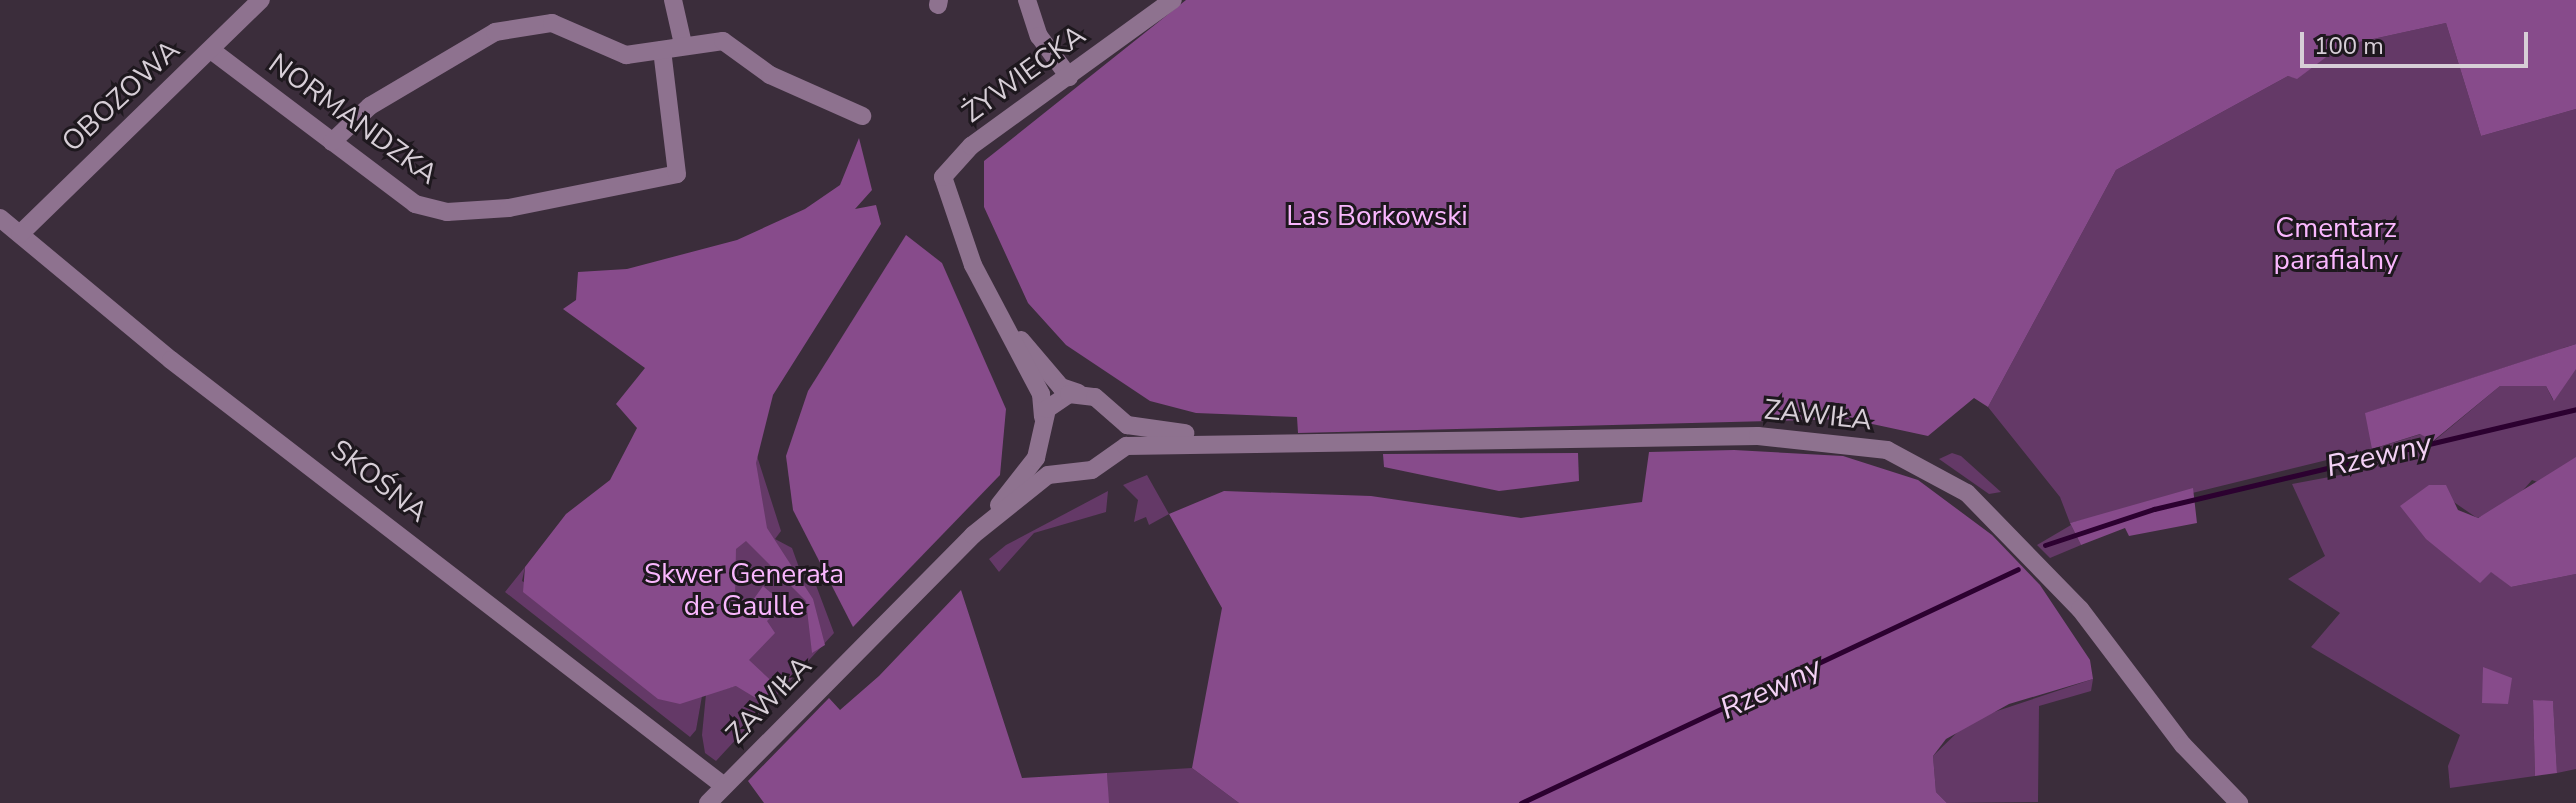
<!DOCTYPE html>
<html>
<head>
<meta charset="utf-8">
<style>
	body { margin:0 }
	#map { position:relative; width:2576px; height:803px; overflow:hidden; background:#3b2d3b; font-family:"Nunito Sans",sans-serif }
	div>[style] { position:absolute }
	.green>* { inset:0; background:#643967 }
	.forest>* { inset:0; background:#874b8b }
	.stream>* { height:5px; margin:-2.5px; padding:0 2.5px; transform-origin:2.5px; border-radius:2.5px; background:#2c0130 }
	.minor>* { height:18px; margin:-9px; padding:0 9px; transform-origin:9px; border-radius:9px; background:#8e728f }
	span { translate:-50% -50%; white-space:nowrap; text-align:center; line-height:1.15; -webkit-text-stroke:6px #1e181e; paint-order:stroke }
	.street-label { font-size:28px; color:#d7ced7 }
	.park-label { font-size:28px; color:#fab7fe }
	.water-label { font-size:30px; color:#f3d1f5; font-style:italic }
	.scale { position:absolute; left:2300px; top:32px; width:228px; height:36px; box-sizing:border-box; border:4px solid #d7ced7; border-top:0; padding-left:10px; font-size:24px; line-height:28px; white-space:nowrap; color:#d7ced7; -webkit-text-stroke:6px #1e181e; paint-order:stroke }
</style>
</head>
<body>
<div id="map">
	<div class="green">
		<div style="clip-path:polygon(evenodd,2446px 23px,2481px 136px,2576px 109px,2576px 344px,2560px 349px,2576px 345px,2576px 497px,2532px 480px,2511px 504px,2477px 518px,2429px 485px,2491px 571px,2511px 587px,2576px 574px,2576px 769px,2557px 773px,2553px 702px,2533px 700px,2535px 776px,2450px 788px,2448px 766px,2460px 735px,2311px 647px,2340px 613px,2288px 579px,2325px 556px,2292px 484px,2372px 469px,2372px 449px,2070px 523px,2060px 497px,1988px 407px,2116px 170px,2288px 76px,2297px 78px,2341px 46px,2446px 23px,2552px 352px,2553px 400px,2546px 386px,2500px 386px,2434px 441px,2421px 434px,2373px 449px,2366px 413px,2552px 352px)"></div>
		<div style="clip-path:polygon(761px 433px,757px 456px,781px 531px,775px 539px,792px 548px,805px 584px,811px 572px,834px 633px,716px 761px,705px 753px,702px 735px,706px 694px,736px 686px,749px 660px,698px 494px)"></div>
		<div style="clip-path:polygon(1952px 453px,1961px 456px,2001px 492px,1989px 494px,1939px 459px)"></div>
		<div style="clip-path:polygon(1147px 475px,1169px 514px,1149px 525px,1146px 517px,1134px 522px,1138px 500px,1123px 485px)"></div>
		<div style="clip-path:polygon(1108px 491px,1106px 512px,1034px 533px,999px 572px,989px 559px,1006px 545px)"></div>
		<div style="clip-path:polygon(2071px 525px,2081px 545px,2050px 558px,2037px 545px)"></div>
		<div style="clip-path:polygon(525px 567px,522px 581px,702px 696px,696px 730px,690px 737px,505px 592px)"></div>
		<div style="clip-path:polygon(2093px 679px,2091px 691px,2039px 706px,2038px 802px,1947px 803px,1936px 792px,1933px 756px,1970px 720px)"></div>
		<div style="clip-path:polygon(1192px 768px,1239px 803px,1108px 803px,1107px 773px)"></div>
	</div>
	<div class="forest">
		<div style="clip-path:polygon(1186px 0,2576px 0,2576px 109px,2481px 136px,2446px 23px,2341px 46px,2297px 79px,2288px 76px,2116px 170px,1988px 407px,1974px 398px,1928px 436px,1849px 419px,1298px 433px,1297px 417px,1196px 413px,1150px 401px,1066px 345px,1028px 303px,984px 207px,984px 161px)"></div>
		<div style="clip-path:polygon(859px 138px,872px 190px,855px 209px,876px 205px,881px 224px,773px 395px,756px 463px,767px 528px,813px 599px,825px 645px,812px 653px,806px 601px,746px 541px,736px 549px,735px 598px,753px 600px,763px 586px,784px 604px,767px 621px,775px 633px,749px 660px,779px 688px,764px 703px,736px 686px,680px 704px,658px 699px,523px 592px,525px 567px,566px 514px,610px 480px,637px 428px,616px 404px,645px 368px,563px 309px,576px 300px,578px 272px,627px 269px,737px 240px,805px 209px,840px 185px)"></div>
		<div style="clip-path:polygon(906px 235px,942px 263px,1006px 409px,1000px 475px,853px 627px,793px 510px,786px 456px,808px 391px)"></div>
		<div style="clip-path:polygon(2576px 344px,2576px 369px,2554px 401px,2546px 386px,2500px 386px,2433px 441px,2420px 434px,2372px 449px,2365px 413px)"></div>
		<div style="clip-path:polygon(1734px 450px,1843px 456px,1918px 480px,1992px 535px,2040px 585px,2090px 660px,2093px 679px,2009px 704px,1946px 739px,1933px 756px,1936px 792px,1947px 803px,1239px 803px,1192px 768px,1222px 608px,1169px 514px,1224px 491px,1371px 496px,1521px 518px,1642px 502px,1649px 452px)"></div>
		<div style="clip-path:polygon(1578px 453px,1579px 481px,1499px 491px,1384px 467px,1383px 454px)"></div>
		<div style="clip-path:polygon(2576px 457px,2576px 574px,2511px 587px,2491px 572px,2480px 583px,2426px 539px,2400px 506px,2429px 485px,2446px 485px,2458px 510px,2478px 518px)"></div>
		<div style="clip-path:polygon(2193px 488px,2197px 523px,2129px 536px,2125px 528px,2081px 545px,2070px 523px)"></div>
		<div style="clip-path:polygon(961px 590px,1022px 778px,1107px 773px,1109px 803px,764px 803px,748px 781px,829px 698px,840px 710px,879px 676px)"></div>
		<div style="clip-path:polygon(2483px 667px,2512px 678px,2508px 704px,2482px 703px)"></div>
		<div style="clip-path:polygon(2533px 700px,2553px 701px,2557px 773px,2535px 776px)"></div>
	</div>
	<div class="stream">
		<div style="left:2045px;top:545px;width:115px;rotate:-18.3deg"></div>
		<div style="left:2154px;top:509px;width:434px;rotate:-13.3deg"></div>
		<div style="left:1521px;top:803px;width:549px;rotate:-25.21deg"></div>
	</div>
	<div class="minor">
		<div style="left:673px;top:0;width:45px;rotate:77.2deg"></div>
		<div style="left:1027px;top:0;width:38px;rotate:72deg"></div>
		<div style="left:1039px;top:36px;width:51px;rotate:53.8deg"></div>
		<div style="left:938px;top:5px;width:5px;rotate:-79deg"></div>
		<div style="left:211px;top:50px;width:256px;rotate:37deg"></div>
		<div style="left:415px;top:204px;width:33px;rotate:14deg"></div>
		<div style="left:447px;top:212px;width:62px;rotate:-3.7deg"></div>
		<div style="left:509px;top:208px;width:171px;rotate:-11.4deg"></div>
		<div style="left:677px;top:174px;width:125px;rotate:-96.9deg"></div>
		<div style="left:332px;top:142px;width:52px;rotate:-43.5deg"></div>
		<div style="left:370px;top:106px;width:145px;rotate:-30.6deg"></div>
		<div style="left:495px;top:32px;width:58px;rotate:-9deg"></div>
		<div style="left:552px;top:23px;width:81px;rotate:23.4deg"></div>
		<div style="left:626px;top:55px;width:98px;rotate:-8.2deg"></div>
		<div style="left:723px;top:41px;width:58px;rotate:35.9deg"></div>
		<div style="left:770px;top:75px;width:101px;rotate:24deg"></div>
		<div style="left:0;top:218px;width:222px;rotate:39.7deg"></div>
		<div style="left:171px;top:360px;width:698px;rotate:37.61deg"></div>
		<div style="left:20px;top:234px;width:336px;rotate:-44.2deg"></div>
		<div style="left:1021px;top:340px;width:62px;rotate:49.6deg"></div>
		<div style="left:1061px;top:387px;width:18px;rotate:19deg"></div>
		<div style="left:1043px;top:417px;width:23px;rotate:-95deg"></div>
		<div style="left:1041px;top:394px;width:146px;rotate:-117.8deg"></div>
		<div style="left:973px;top:265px;width:93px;rotate:-108.8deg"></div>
		<div style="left:943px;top:177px;width:42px;rotate:-47.9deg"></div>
		<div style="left:971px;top:146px;width:249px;rotate:-35.9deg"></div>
		<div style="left:999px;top:505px;width:60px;rotate:-51.8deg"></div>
		<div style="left:1036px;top:458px;width:50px;rotate:-77.3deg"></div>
		<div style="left:1047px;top:409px;width:27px;rotate:-34deg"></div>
		<div style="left:1069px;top:394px;width:26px;rotate:7deg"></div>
		<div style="left:1095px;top:397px;width:43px;rotate:41.2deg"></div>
		<div style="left:1127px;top:425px;width:59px;rotate:7.9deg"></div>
		<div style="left:708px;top:803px;width:377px;rotate:-45.3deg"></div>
		<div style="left:973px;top:535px;width:96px;rotate:-38.7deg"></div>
		<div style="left:1048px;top:475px;width:44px;rotate:-6.5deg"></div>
		<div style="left:1092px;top:470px;width:42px;rotate:-35.2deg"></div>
		<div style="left:1126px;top:446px;width:632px;rotate:-0.91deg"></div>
		<div style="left:1758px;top:436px;width:130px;rotate:6.2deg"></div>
		<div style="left:1887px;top:450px;width:91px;rotate:28.3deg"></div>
		<div style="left:1967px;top:493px;width:162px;rotate:45.8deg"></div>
		<div style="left:2080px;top:609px;width:171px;rotate:52.9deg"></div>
		<div style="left:2183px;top:745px;width:81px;rotate:46deg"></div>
	</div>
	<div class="street-label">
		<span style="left:1024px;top:74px;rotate:-36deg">ŻYWIECKA</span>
		<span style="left:121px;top:96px;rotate:-43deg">OBOZOWA</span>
		<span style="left:353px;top:119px;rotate:36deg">NORMANDZKA</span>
		<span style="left:1818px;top:415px;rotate:6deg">ZAWIŁA</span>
		<span style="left:379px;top:481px;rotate:38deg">SKOŚNA</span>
		<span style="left:769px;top:700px;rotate:-46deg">ZAWIŁA</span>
	</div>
	<div class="park-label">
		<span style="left:1377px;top:216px">Las Borkowski</span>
		<span style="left:2336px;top:244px">Cmentarz<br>parafialny</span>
		<span style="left:744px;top:590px">Skwer Generała<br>de Gaulle</span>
	</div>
	<div class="water-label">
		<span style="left:2379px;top:456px;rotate:-13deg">Rzewny</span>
		<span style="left:1771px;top:689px;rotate:-25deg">Rzewny</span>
	</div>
	<div class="scale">100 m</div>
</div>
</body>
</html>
